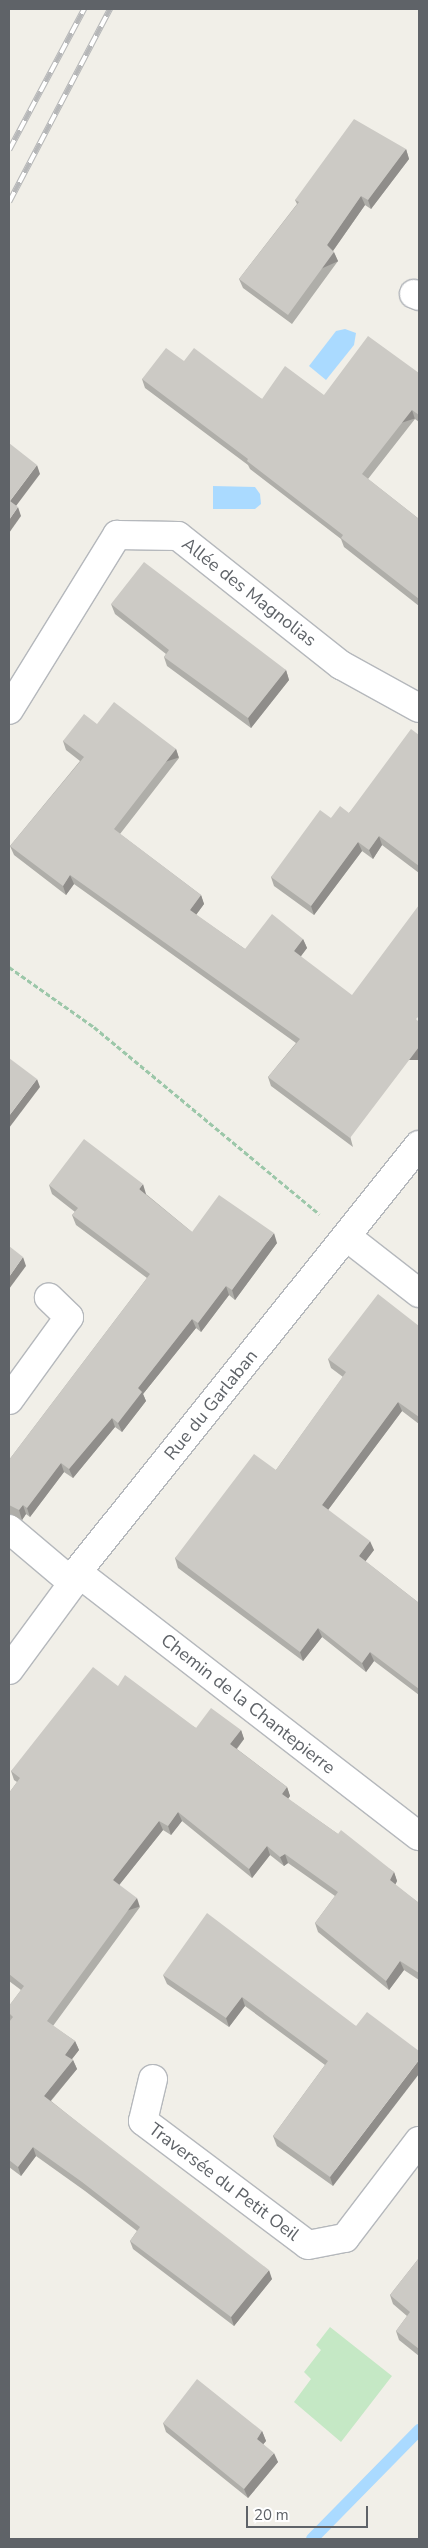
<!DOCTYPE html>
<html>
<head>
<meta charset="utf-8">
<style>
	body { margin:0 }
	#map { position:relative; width:428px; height:2548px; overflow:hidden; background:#f1efe8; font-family:"Nunito Sans",sans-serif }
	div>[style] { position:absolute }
	.green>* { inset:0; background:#c5e8c5 }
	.water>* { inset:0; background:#aadaff }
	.stream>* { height:12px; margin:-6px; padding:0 6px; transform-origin:6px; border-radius:6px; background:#aadaff }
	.path>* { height:3px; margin-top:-1.5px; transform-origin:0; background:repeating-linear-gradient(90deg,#9cc7a9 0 5px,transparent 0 7.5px) }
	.roads { filter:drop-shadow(1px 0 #b5b8bc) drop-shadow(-1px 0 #b5b8bc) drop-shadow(0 1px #b5b8bc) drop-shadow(0 -1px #b5b8bc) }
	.minor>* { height:28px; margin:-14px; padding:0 14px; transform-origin:14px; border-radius:14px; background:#fff }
	.rail>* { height:5.5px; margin-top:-2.75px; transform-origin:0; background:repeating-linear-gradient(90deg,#fff 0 11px,#b6b7b8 0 22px); box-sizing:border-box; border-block:1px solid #b6b7b8 }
	.wall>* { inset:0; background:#afaea9 }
	.shaded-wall>* { inset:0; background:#8f8d8a; transform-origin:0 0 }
	.building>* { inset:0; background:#cccac5 }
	span { translate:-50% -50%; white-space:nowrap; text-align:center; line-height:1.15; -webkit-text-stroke:5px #fff; paint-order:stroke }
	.street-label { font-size:18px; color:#5f6368 }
	.frame { position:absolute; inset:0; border:10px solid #5f6368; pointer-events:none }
	.scale { position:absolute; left:246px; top:2506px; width:122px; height:22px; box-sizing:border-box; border:2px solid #5f6368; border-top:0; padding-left:6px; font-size:15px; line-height:18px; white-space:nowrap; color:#5f6368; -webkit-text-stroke:4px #fff; paint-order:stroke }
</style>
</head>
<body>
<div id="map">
	<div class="green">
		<div style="clip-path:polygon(330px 2327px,392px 2376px,341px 2442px,294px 2402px,311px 2379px,304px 2372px,321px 2350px,316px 2345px)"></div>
	</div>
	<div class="water">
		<div style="clip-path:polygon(345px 329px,356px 333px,354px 345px,326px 380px,309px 366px,336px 331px)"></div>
		<div style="clip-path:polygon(213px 486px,255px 487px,260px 494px,261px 504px,255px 509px,213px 509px)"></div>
	</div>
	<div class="stream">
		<div style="left:312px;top:2539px;width:153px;rotate:-45.5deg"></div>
	</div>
	<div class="path">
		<div style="left:9px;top:967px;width:104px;rotate:35.2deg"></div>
		<div style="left:94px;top:1027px;width:293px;rotate:39.7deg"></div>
	</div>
	<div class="roads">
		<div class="minor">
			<div style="left:414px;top:294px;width:5px;rotate:22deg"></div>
			<div style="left:9px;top:710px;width:206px;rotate:-58.3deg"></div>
			<div style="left:117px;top:535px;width:61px;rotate:0.9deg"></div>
			<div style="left:178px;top:536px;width:208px;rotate:38.4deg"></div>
			<div style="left:341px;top:665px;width:89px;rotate:28.9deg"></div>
			<div style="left:347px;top:1237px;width:91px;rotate:37.9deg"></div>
			<div style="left:9px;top:1400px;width:102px;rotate:-54.1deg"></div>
			<div style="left:69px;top:1317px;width:28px;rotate:-136deg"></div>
			<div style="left:9px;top:1529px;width:84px;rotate:40.2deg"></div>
			<div style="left:77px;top:1572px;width:432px;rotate:37.7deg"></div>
			<div style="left:9px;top:1670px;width:108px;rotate:-53.7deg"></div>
			<div style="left:73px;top:1583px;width:12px;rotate:-70deg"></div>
			<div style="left:77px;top:1572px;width:547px;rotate:-51.31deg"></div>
			<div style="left:153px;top:2079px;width:43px;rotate:103.4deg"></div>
			<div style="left:143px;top:2121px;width:206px;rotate:36.9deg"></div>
			<div style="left:308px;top:2245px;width:38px;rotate:-11deg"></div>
			<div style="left:345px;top:2238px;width:122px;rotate:-52.7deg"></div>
		</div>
	</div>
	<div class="rail">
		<div style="left:9px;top:150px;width:160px;rotate:-62deg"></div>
		<div style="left:9px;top:202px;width:218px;rotate:-62.4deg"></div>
	</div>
	<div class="wall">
		<div style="clip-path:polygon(406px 149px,409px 159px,371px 209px,365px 205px,333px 251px,338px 261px,292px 324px,243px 288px,239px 279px,297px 204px,295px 200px)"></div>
		<div style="clip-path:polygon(184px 361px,262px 399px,324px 395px,419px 373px,419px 422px,415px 419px,368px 479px,419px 519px,419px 606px,344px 547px,341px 539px,250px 469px,248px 465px,145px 388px,142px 379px)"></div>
		<div style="clip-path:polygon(111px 604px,286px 670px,289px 680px,251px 728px,167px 666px,164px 657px,166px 654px,115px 614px)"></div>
		<div style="clip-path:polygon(97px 724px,176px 749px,179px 758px,120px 834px,201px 895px,204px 904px,196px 915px,245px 949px,303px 939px,307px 948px,301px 956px,353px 1147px,271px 1086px,268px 1077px,296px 1043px,74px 884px,66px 895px,14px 855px,10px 846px,80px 761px,66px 750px,63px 741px)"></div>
		<div style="clip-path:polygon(419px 735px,419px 873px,382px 845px,373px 859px,362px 851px,314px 915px,274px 886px,271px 877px,331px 818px,349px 813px)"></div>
		<div style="clip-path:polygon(49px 1185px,146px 1194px,192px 1232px,277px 1243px,235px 1300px,229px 1295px,201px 1332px,196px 1328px,143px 1394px,146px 1401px,122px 1432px,115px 1427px,73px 1478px,64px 1472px,30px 1517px,26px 1514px,22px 1520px,11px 1514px,9px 1515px,9px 1460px,147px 1278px,76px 1225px,72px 1215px,75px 1212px,52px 1194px)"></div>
		<div style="clip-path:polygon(419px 1326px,419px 1424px,402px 1411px,328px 1510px,374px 1550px,365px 1561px,419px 1603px,419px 1695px,374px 1661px,366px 1672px,322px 1637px,303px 1661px,178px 1568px,175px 1558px,276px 1470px,343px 1377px,331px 1368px,328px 1359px)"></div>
		<div style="clip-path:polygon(118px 1686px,196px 1728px,241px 1730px,244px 1739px,237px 1749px,287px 1787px,290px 1796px,288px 1799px,338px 1834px,394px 1872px,397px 1881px,395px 1885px,419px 1903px,419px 1980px,404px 1970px,389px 1990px,318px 1932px,315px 1923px,335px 1896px,288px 1863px,284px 1866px,270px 1855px,252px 1878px,182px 1821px,171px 1835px,163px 1830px,119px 1885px,140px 1907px,53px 2026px,75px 2041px,79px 2050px,72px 2059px,73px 2060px,77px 2069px,51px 2101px,272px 2279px,234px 2326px,133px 2249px,130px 2241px,137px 2231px,85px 2191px,36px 2156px,21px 2176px,9px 2167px,9px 2022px,10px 2021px,9px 2020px,9px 2006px,21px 1990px,9px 1981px,9px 1793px,17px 1782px,14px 1780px,11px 1771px)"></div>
		<div style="clip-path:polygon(163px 1975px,356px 2026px,333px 2186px,277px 2146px,273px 2136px,325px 2065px,245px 2006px,229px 2027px,167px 1984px)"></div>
		<div style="clip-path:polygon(419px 2258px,419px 2356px,399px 2340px,396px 2331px,407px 2316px,393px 2304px,390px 2295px)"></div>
		<div style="clip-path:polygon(163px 2423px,262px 2431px,266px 2441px,263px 2444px,278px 2462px,248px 2498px,166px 2432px)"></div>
	</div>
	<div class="shaded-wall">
		<div style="clip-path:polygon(406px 149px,409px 159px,371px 209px,368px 200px)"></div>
		<div style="clip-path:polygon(361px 196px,365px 205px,330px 255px,327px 245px)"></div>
		<div style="left:334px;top:252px;width:10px;height:78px;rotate:66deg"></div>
		<div style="left:412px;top:410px;width:9px;height:81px;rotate:72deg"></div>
		<div style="clip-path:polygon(37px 465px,40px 474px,13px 510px,10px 501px)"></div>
		<div style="clip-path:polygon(18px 507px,21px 516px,9px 533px,9px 520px)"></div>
		<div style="clip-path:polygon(286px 670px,289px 680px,251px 728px,248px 718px)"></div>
		<div style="left:176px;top:749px;width:9px;height:101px;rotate:72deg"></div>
		<div style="clip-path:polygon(379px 836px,382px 845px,373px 859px,369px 850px)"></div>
		<div style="clip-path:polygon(358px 842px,362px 851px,314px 915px,311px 906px)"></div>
		<div style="clip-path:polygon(70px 875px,74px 884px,66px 895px,63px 886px)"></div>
		<div style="clip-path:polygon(201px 895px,204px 904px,193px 919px,190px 910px)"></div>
		<div style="clip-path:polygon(303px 939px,307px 948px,298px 960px,294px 951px)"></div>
		<div style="left:419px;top:1047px;width:13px;height:114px;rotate:90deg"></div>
		<div style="clip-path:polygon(37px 1079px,40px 1087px,9px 1128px,9px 1116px)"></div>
		<div style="clip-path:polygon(143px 1184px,146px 1194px,143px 1198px,139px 1189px)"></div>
		<div style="clip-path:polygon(274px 1233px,277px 1243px,235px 1300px,232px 1290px)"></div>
		<div style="clip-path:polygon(23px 1257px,26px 1266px,9px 1289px,9px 1277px)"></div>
		<div style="clip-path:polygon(226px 1286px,229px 1295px,201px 1332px,198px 1323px)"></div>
		<div style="clip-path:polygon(192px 1319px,196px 1328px,143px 1394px,146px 1401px,122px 1432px,118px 1423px,138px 1388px)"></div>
		<div style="clip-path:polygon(398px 1402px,402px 1411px,325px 1514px,322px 1505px)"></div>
		<div style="clip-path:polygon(112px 1418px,115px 1427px,73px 1478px,69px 1469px)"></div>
		<div style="clip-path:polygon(61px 1463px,64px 1472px,30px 1517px,27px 1508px)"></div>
		<div style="clip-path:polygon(23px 1505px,26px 1514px,22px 1520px,19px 1510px)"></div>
		<div style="clip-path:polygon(370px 1541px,374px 1550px,362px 1566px,359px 1556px)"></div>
		<div style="clip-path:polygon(318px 1628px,322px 1637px,303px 1661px,300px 1652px)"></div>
		<div style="clip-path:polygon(370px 1652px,374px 1661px,366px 1672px,362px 1663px)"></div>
		<div style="clip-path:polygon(241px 1730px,244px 1739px,233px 1753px,230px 1744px)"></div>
		<div style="clip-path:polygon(287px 1787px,290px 1796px,285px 1803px,282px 1794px)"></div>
		<div style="clip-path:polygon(178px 1812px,182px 1821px,171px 1835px,168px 1826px)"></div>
		<div style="clip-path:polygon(159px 1821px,163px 1830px,116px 1889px,113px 1880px)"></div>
		<div style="clip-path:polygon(267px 1846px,270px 1855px,252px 1878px,249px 1869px)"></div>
		<div style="clip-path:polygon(285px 1854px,288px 1863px,284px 1866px,280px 1857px)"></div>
		<div style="clip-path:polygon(394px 1872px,397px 1881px,393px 1889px,390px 1880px)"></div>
		<div style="left:137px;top:1898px;width:9px;height:152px;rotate:72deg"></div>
		<div style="clip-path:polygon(400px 1961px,404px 1970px,389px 1990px,386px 1981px)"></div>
		<div style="clip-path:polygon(242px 1997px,245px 2006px,229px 2027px,226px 2018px)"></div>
		<div style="clip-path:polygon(75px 2041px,79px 2050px,68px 2064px,65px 2055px)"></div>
		<div style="clip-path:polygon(73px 2060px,77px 2069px,47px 2105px,44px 2096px)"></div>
		<div style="clip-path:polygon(419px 2060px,419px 2074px,333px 2186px,330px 2177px)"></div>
		<div style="clip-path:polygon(33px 2147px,36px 2156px,21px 2176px,18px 2167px)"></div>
		<div style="clip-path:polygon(269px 2270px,272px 2279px,234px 2326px,231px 2317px)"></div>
		<div style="clip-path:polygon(262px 2431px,266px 2441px,260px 2448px,257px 2439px)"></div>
		<div style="clip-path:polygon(274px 2453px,278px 2462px,248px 2498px,244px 2489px)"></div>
	</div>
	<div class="building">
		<div style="clip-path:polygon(354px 119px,406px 149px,368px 200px,361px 196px,327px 245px,334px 252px,288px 315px,239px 279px,299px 202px,295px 200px)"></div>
		<div style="clip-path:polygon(368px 336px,419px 373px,419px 415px,412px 410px,362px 474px,419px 519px,419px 599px,341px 538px,343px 535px,247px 461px,248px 459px,142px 379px,166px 348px,184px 361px,194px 348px,262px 399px,285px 366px,324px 395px)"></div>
		<div style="clip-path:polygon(9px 443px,37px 465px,10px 501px,18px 507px,9px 520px)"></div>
		<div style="clip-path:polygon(144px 562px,286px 670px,248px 718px,164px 657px,169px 650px,111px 604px)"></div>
		<div style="clip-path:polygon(114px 702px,176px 749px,114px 829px,201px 895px,190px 910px,245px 949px,272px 914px,303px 939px,294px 951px,352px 995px,419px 905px,419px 1016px,416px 1019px,419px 1022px,419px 1047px,350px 1138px,268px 1077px,300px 1039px,70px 875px,63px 886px,10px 846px,84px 757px,63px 741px,84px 714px,97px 724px)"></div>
		<div style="clip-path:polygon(411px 729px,419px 735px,419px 866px,379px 836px,369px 850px,358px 842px,311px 906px,271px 877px,320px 810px,331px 818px,340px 806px,349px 813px)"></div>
		<div style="clip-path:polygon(9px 1058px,37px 1079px,9px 1116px)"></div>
		<div style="clip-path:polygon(84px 1139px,143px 1184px,139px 1189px,192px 1232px,219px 1195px,274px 1233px,232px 1290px,226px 1286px,198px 1323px,192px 1319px,138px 1388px,142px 1392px,118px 1423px,112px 1418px,69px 1469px,61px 1463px,27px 1508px,23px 1505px,19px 1510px,9px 1505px,9px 1460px,150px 1274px,72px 1215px,78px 1208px,49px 1185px)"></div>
		<div style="clip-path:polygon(9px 1246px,23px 1257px,9px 1277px)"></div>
		<div style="clip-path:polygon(378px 1294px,419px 1326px,419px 1417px,398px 1402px,322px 1505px,370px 1541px,359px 1556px,419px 1603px,419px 1689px,370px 1652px,362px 1663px,318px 1628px,300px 1652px,175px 1558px,254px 1454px,276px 1470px,346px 1372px,328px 1359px)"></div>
		<div style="clip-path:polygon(93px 1667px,118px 1686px,125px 1675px,196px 1728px,211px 1708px,241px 1730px,230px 1744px,287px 1787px,282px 1794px,338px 1834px,341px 1830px,394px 1872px,390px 1880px,419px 1903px,419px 1973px,400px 1961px,386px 1981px,315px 1923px,338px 1892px,285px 1854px,280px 1857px,267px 1846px,249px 1869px,178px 1812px,168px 1826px,159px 1821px,113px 1880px,137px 1898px,47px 2021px,75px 2041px,65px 2055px,73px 2060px,44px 2096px,269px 2270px,231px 2317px,130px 2241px,140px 2227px,82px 2182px,33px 2147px,18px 2167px,9px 2160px,9px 2022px,13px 2017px,9px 2013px,9px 2006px,24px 1986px,9px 1974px,9px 1793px,20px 1778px,11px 1771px)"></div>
		<div style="clip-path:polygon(207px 1913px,356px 2026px,367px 2012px,419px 2051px,419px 2060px,330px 2177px,273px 2136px,328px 2061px,242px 1997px,226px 2018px,163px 1975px)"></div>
		<div style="clip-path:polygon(419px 2258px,419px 2349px,396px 2331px,410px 2312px,390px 2295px)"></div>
		<div style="clip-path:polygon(197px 2379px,262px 2431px,257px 2439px,274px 2453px,244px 2489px,163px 2423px)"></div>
	</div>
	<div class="street-label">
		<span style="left:249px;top:592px;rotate:38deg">Allée des Magnolias</span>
		<span style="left:211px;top:1405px;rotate:-51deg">Rue du Garlaban</span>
		<span style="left:248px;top:1704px;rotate:38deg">Chemin de la Chantepierre</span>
		<span style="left:224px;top:2182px;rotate:37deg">Traversée du Petit Oeil</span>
	</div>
	<div class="frame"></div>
	<div class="scale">20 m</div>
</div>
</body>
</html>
